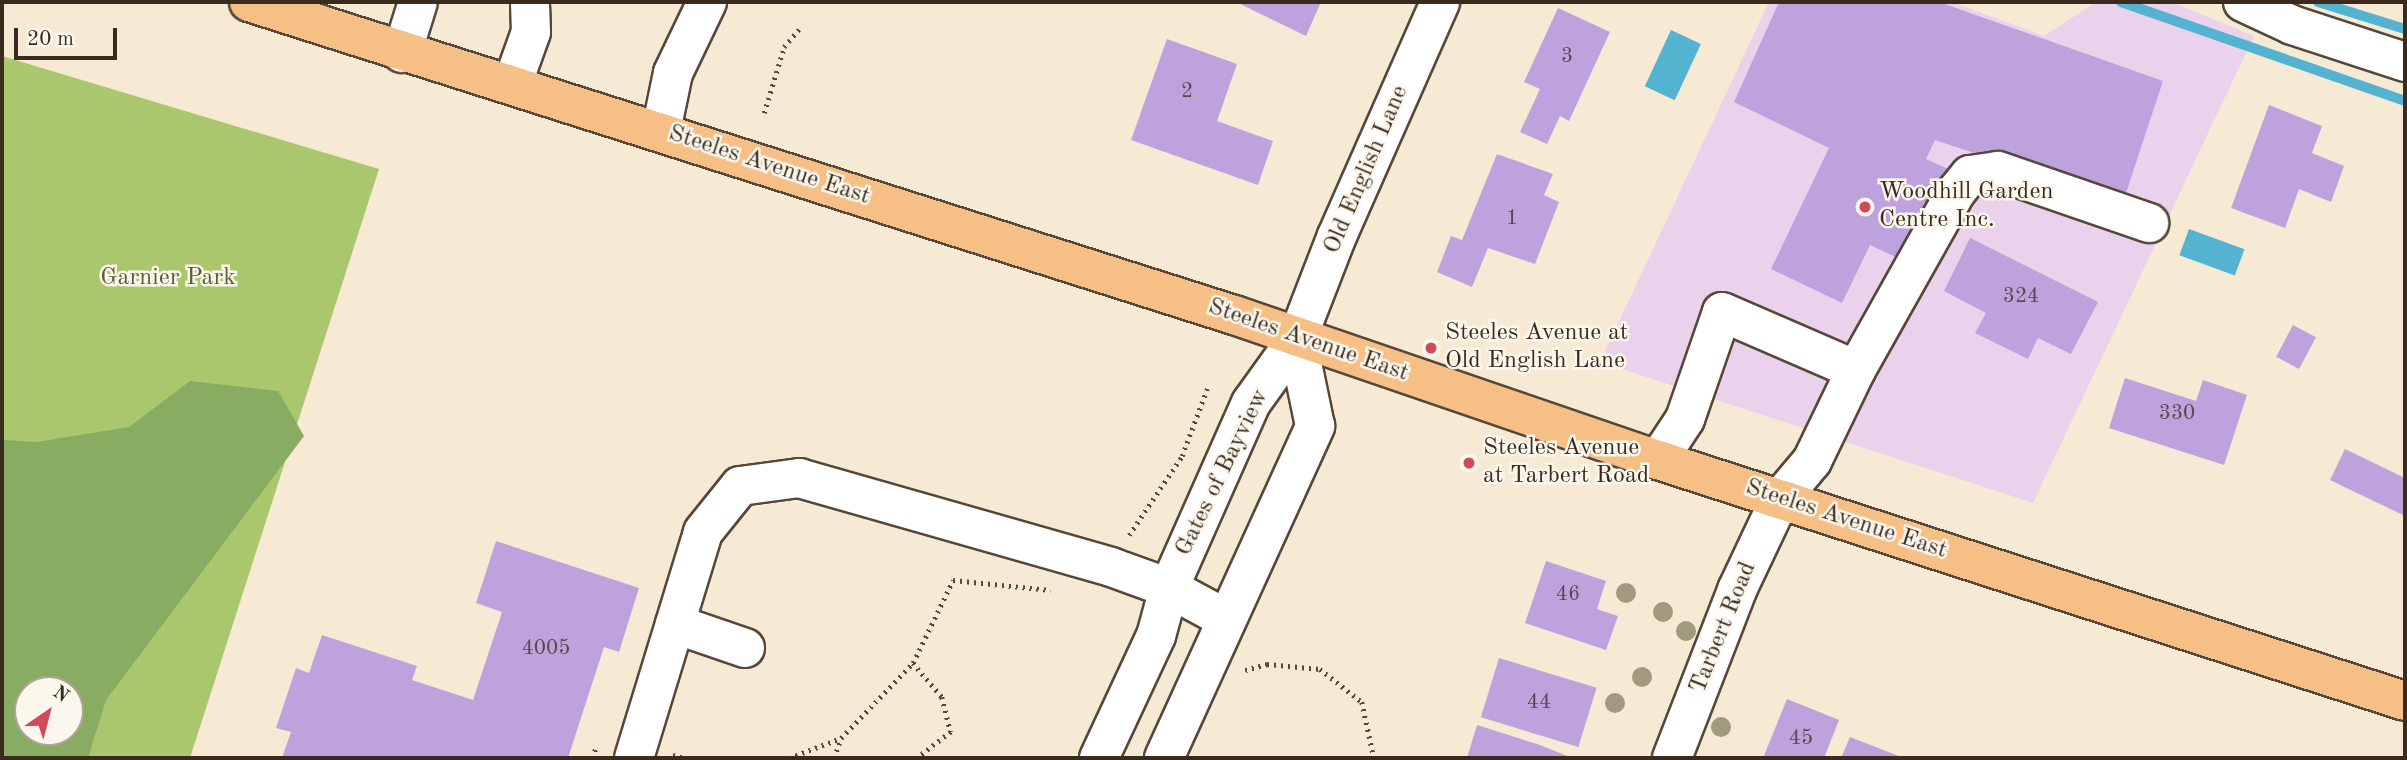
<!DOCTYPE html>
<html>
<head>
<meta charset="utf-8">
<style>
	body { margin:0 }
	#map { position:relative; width:2407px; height:760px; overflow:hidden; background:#f7ead5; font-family:"Old Standard TT",serif }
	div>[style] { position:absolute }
	.built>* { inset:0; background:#ead1ec }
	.green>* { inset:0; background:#abc76e }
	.forest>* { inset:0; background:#88ac61 }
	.water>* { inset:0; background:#53b3d1; transform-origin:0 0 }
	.stream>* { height:10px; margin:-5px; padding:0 5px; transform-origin:5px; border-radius:5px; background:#53b3d1 }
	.building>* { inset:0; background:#bda2de; transform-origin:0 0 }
	.path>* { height:4.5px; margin-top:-2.25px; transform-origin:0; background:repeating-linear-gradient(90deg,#574739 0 2px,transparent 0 7px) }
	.roads { filter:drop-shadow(2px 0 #574739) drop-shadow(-2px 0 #574739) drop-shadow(0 2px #574739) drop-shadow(0 -2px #574739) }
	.minor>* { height:38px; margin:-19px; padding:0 19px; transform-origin:19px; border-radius:19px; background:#fff }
	.major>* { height:38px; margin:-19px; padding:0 19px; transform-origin:19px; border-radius:19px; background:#f5bf86 }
	.trees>* { width:20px; height:20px; margin:-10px; border-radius:50%; background:#a29a7e }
	.dots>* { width:19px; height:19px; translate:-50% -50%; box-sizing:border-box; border:4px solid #fbf7ec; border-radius:50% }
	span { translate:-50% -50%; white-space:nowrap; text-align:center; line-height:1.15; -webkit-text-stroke:5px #fbf7ec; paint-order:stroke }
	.number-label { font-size:21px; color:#5c484e }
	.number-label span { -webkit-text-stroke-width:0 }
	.street-label { font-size:24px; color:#3b2a1e }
	.poi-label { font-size:24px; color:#3b2a1e }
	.left { translate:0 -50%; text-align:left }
	.park-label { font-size:24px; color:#5d5936 }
	.frame { position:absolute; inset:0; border:4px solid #3b2a1e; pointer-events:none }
	.north { position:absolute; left:14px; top:676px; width:70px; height:70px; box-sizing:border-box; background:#fbf7ec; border:2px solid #aea59a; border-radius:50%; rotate:35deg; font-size:19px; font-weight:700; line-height:28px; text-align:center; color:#3b2a1e }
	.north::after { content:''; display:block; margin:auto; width:24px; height:32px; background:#d1495b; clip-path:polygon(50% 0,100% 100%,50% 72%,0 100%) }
	.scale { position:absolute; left:14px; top:28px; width:103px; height:32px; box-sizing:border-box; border:4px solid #3b2a1e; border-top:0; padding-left:9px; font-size:21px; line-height:24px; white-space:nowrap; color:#3b2a1e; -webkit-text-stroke:5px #fbf7ec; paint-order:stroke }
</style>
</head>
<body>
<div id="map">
	<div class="built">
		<div style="clip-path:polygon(1769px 2px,1952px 2px,2044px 36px,2096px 2px,2171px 2px,2254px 36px,2033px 503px,1600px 362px)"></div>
	</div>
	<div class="green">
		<div style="clip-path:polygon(evenodd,2px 56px,379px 169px,190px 758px,2px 758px,2px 56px,28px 690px,70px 690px,70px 732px,28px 732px,28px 690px)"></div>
	</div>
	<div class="forest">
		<div style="clip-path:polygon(evenodd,190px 381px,278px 391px,304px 436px,106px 700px,88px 758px,2px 758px,2px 440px,36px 442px,129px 427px,190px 381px,28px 690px,70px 690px,70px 732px,28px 732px,28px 690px)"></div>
	</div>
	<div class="water">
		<div style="left:1671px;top:30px;width:33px;height:62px;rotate:25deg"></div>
		<div style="left:2189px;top:229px;width:59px;height:28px;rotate:20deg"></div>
	</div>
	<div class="stream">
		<div style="left:2121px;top:2px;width:301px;rotate:19.2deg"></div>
		<div style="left:2318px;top:2px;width:91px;rotate:17.2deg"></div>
	</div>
	<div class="building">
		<div style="clip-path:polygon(1236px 2px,1321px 2px,1306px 36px)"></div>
		<div style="clip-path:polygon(1779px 2px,1939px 2px,2163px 81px,2123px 202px,1935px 140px,1926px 159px,1948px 169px,1904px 261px,1870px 245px,1842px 303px,1771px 269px,1829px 148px,1734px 102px)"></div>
		<div style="clip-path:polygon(1558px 8px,1610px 32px,1569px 121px,1560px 116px,1547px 144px,1520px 132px,1540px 89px,1524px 82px)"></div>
		<div style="clip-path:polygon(1167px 39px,1237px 64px,1217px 121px,1273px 141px,1258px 185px,1131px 140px)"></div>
		<div style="clip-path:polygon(2269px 105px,2322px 126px,2312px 153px,2344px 166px,2331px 202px,2299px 189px,2285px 228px,2231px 208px)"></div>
		<div style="clip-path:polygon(1497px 154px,1553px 174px,1544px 195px,1559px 202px,1535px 264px,1488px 248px,1472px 287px,1437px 272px,1451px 236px,1462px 240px)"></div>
		<div style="clip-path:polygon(1970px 238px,2098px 302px,2071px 354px,2038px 338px,2028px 359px,1975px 333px,1986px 313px,1944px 291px)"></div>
		<div style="left:2293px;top:325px;width:26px;height:36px;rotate:28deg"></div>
		<div style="clip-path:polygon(2125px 378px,2196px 401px,2203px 380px,2247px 395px,2224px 465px,2109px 428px)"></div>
		<div style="clip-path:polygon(2345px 449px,2405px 478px,2405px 516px,2330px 480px)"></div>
		<div style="clip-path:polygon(496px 541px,639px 588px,619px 652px,604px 647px,568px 758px,282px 758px,291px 732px,276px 728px,296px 668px,309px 673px,322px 635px,417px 666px,412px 680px,473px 700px,502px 612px,476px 603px)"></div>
		<div style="clip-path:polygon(1546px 561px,1606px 581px,1597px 609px,1618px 616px,1606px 650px,1525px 623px)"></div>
		<div style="left:1499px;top:658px;width:102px;height:62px;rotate:17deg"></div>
		<div style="clip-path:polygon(1787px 699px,1839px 720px,1824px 758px,1763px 758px)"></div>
		<div style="clip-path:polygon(1477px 725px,1540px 745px,1572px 758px,1467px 758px)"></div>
		<div style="clip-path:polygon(1850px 737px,1904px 758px,1841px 758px)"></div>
	</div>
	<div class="path">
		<div style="left:764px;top:113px;width:69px;rotate:-73.1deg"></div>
		<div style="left:784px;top:47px;width:25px;rotate:-50deg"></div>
		<div style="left:1129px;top:535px;width:95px;rotate:-56.1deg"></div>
		<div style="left:1182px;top:456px;width:72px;rotate:-69.5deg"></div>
		<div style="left:913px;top:663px;width:45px;rotate:49.5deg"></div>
		<div style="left:942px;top:697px;width:36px;rotate:76deg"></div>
		<div style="left:951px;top:732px;width:43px;rotate:142.6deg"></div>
		<div style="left:1245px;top:670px;width:23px;rotate:-15deg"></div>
		<div style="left:1267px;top:664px;width:53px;rotate:5.4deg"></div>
		<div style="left:1320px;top:669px;width:53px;rotate:38.2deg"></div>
		<div style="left:1362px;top:702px;width:57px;rotate:77.9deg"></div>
		<div style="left:673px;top:755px;width:11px;rotate:15deg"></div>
		<div style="left:592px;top:758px;width:12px;rotate:-70deg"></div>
		<div style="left:789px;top:758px;width:56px;rotate:-21deg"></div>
		<div style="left:841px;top:738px;width:104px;rotate:-46.2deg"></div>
		<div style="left:913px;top:663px;width:92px;rotate:-64.3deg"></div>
		<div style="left:953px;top:580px;width:98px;rotate:5.9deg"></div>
		<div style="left:834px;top:758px;width:21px;rotate:-71deg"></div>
	</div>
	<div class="roads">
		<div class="minor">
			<div style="left:2243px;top:2px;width:54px;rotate:25.1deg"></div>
			<div style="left:2292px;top:25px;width:119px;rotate:18.1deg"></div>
			<div style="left:402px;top:53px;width:53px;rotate:-72.6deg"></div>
			<div style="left:512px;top:85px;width:56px;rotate:-70.3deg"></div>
			<div style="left:531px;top:32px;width:30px;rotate:-92deg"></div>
			<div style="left:661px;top:131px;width:59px;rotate:-78.3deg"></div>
			<div style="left:673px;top:73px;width:79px;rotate:-64.4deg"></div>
			<div style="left:1658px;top:460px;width:49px;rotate:-56.6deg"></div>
			<div style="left:1685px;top:419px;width:113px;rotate:-70.9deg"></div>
			<div style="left:1722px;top:312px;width:146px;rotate:23.4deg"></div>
			<div style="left:675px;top:624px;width:74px;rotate:18.9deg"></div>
			<div style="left:634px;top:758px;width:236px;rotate:-73deg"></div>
			<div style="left:703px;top:532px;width:59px;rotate:-51.2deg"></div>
			<div style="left:740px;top:486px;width:60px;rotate:-7.7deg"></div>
			<div style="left:799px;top:478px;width:324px;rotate:15.9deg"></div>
			<div style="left:1111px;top:567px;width:62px;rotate:19.9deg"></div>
			<div style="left:1169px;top:588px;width:65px;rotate:28.5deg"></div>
			<div style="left:1099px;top:758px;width:135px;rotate:-65deg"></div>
			<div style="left:1156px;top:636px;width:50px;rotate:-74.8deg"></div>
			<div style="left:1169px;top:588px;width:202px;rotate:-66.1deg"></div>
			<div style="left:1251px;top:403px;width:79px;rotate:-54.3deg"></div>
			<div style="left:1297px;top:339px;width:110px;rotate:-68.8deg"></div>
			<div style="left:1337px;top:236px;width:256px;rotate:-66.2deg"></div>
			<div style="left:1164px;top:758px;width:365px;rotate:-65.5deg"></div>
			<div style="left:1315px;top:426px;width:89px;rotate:-101.7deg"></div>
			<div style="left:1672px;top:758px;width:180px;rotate:-68.8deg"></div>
			<div style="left:1737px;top:590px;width:101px;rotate:-64.7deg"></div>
			<div style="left:1780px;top:499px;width:50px;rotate:-49.9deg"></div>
			<div style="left:1812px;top:461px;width:101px;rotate:-64.2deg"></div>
			<div style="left:1856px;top:370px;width:204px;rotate:-60.7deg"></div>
			<div style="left:1956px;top:192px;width:22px;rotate:-51deg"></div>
			<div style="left:1970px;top:175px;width:28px;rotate:-8deg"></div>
			<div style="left:1998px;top:171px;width:160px;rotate:19deg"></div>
		</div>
		<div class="major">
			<div style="left:249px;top:2px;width:1034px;rotate:17.63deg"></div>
			<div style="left:1234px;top:315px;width:448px;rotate:18.9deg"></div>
			<div style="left:1658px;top:460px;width:785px;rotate:17.88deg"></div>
		</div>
	</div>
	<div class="trees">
		<div style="left:1626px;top:593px"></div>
		<div style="left:1663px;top:612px"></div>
		<div style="left:1686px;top:631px"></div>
		<div style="left:1642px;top:677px"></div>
		<div style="left:1615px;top:703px"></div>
		<div style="left:1721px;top:727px"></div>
	</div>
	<div class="dots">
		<div style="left:1865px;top:207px;background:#d1495b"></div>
		<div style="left:1431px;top:348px;background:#d1495b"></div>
		<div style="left:1469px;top:463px;background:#d1495b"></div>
	</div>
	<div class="number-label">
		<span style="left:1567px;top:57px">3</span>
		<span style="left:1187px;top:92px">2</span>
		<span style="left:1512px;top:219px">1</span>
		<span style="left:2021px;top:297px">324</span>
		<span style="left:2177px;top:414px">330</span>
		<span style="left:1568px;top:595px">46</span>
		<span style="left:546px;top:649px">4005</span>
		<span style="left:1539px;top:703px">44</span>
		<span style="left:1801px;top:739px">45</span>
	</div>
	<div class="street-label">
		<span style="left:769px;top:166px;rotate:18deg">Steeles Avenue East</span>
		<span style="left:1367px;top:170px;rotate:-67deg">Old English Lane</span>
		<span style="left:1308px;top:341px;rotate:19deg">Steeles Avenue East</span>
		<span style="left:1223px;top:473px;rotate:-64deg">Gates of Bayview</span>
		<span style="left:1846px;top:520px;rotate:18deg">Steeles Avenue East</span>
		<span style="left:1724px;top:628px;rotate:-68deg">Tarbert Road</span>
	</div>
	<div class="poi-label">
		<span class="left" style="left:1879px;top:207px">Woodhill Garden<br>Centre Inc.</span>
		<span class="left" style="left:1445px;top:348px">Steeles Avenue at<br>Old English Lane</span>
		<span class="left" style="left:1483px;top:463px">Steeles Avenue<br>at Tarbert Road</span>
	</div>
	<div class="park-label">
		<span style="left:168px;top:279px">Garnier Park</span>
	</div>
	<div class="frame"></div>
	<div class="north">N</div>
	<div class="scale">20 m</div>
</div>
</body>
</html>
